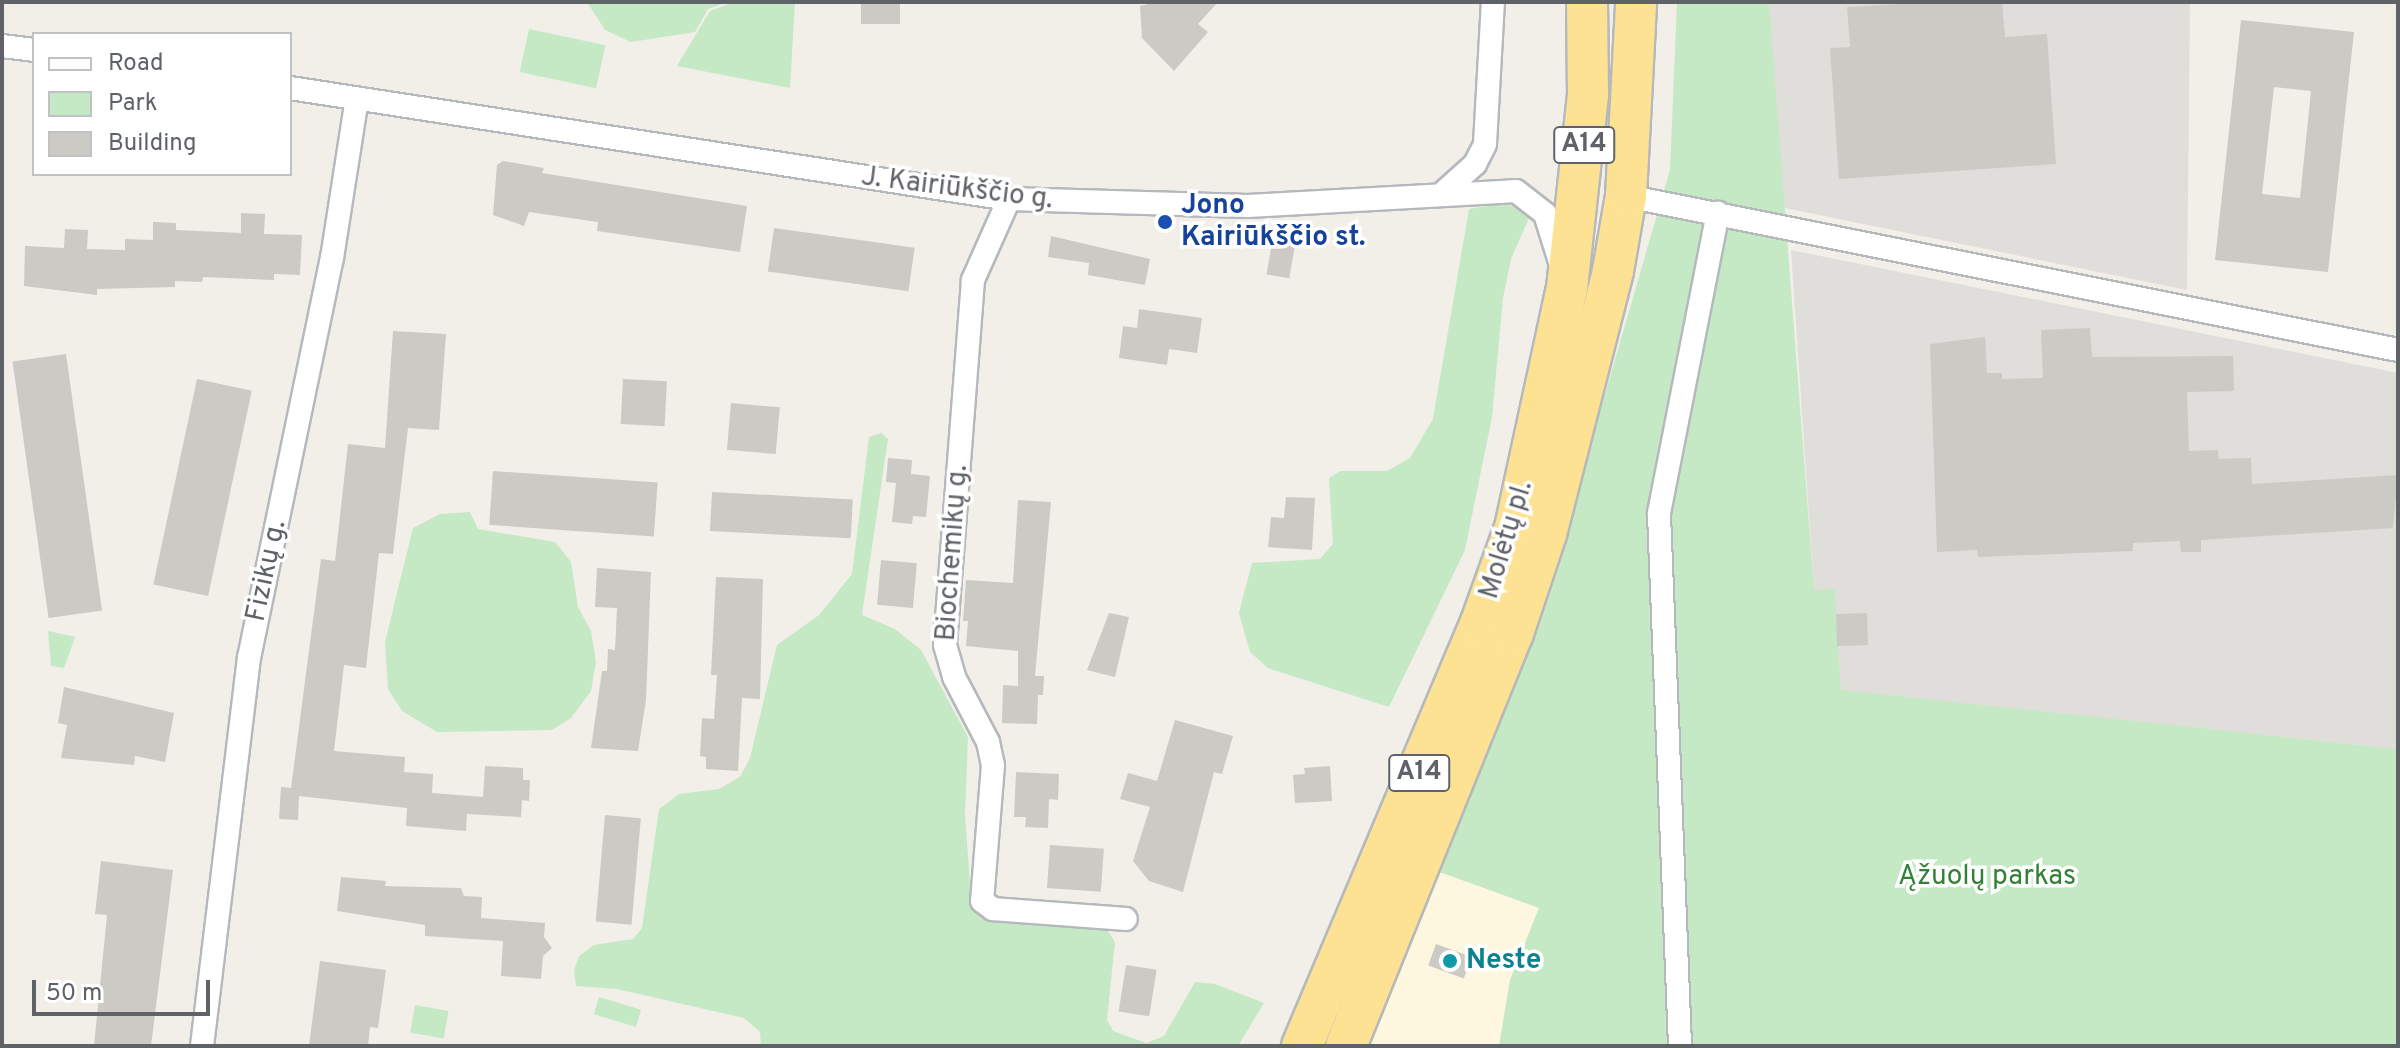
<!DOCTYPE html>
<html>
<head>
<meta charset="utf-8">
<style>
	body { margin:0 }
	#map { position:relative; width:2400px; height:1048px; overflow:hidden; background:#f1efe8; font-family:Overpass,sans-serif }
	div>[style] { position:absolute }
	.commercial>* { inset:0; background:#fef7e0 }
	.industrial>* { inset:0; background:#e0deda }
	.green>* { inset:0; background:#c5e8c5; transform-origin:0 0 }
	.building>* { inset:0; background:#cccac5; transform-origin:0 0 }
	.roads { filter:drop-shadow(2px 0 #b5b8bc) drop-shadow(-2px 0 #b5b8bc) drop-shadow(0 2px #b5b8bc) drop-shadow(0 -2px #b5b8bc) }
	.street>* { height:22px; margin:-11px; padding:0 11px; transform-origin:11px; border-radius:11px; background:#fff }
	.highway>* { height:40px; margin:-20px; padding:0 20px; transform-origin:20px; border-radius:20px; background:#fde293 }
	.dots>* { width:22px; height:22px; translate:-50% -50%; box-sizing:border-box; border:4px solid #fff; border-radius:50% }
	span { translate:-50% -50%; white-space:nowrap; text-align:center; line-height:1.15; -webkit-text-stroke:7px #fff; paint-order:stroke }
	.shield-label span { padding:2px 6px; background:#fff; border:2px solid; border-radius:6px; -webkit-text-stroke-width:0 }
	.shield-label { font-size:26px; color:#5f6368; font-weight:700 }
	.street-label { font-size:28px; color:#5f6368 }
	.transit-label { font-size:28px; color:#164399; font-weight:700 }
	.left { translate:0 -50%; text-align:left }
	.park-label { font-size:28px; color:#348238 }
	.culture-label { font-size:28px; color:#0d838f; font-weight:700 }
	.frame { position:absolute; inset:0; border:4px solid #5f6368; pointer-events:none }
	.legend { position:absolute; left:32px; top:32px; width:260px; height:144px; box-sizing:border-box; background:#fff; border:2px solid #bfc1c3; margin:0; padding:10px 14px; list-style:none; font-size:24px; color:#5f6368 }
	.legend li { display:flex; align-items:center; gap:16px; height:40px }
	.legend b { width:40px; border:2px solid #bfc1c3 }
	.scale { position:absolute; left:32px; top:980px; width:178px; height:36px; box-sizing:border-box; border:4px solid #5f6368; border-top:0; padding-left:10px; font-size:24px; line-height:28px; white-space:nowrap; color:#5f6368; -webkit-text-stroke:6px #fff; paint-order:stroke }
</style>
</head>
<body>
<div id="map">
	<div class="commercial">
		<div style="clip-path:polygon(1437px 871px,1539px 908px,1510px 980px,1499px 1046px,1365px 1046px)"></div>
	</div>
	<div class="industrial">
		<div style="clip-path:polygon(1769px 2px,2190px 2px,2187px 290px,1780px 207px)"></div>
		<div style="clip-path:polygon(1791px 250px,2398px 373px,2398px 749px,1841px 691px,1835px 590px,1814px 591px)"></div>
	</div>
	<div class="green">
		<div style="clip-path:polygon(587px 2px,728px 2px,708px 9px,695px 32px,631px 42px,605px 30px)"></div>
		<div style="clip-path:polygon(734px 2px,795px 2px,790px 88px,677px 66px,710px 11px)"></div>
		<div style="clip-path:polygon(1677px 2px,1769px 2px,1814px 590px,1835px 589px,1841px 690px,2398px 749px,2398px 1046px,1499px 1046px,1510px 980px,1539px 908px,1437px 871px,1554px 570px,1670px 170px)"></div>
		<div style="left:529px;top:29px;width:78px;height:44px;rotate:12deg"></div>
		<div style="clip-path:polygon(1503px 203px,1523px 210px,1529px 218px,1511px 259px,1503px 298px,1492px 417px,1465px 550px,1389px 707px,1268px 668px,1250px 652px,1239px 613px,1252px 563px,1320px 559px,1333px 544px,1329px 478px,1340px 471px,1387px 471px,1410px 458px,1433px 419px,1469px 209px)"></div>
		<div style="clip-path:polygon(881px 433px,888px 439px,862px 615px,895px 629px,921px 650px,968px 737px,965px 814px,971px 900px,984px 915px,1104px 925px,1115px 942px,1107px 1020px,1113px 1031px,1146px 1043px,1164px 1036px,1195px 982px,1215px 984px,1264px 1003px,1238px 1046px,761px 1046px,760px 1032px,744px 1018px,617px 989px,576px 986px,574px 970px,579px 956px,594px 945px,633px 939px,642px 928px,659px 809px,679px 794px,719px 789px,740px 777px,750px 758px,777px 645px,819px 615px,852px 574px,869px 437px)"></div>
		<div style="clip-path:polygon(470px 512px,478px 529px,555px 542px,571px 562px,578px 607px,591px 631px,596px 662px,591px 691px,571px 718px,552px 730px,437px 732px,402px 711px,388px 689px,385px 642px,413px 528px,440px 514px)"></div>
		<div style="clip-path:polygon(48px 631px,75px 637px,64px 668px,51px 666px)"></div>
		<div style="left:599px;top:997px;width:44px;height:18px;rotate:17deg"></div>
		<div style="left:415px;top:1005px;width:34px;height:28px;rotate:10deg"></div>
	</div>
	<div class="building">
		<div style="left:861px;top:2px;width:39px;height:22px"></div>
		<div style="clip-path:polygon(1157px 2px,1218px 2px,1198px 24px,1208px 32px,1174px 71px,1142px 38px,1140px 6px)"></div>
		<div style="clip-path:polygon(1934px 2px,2002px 2px,2005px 37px,2047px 34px,2056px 164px,1839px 179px,1830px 48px,1850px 47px,1847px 7px)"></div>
		<div style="clip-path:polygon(evenodd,2241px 20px,2354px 32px,2328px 272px,2215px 260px,2241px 20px,2274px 87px,2311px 91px,2300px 198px,2262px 194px,2274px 87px)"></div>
		<div style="clip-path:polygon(503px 161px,544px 168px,542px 173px,747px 206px,740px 252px,597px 231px,598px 222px,529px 212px,524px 226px,493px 215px,497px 165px)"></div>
		<div style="clip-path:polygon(241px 213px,265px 214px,264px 234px,302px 235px,300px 275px,274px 274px,274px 280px,203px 277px,202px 282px,175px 281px,175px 287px,97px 289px,97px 295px,24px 286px,25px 246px,64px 248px,65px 229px,88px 230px,87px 249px,125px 250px,125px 239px,153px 240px,153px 222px,176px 223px,176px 230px,241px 233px)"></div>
		<div style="left:774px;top:228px;width:142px;height:44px;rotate:8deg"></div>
		<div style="left:1274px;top:232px;width:23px;height:43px;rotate:10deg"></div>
		<div style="clip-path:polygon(1051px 236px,1150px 259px,1145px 285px,1088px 275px,1089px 263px,1048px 257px)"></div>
		<div style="clip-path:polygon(1139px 309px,1202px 318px,1197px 353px,1169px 349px,1167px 365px,1119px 358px,1123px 326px,1137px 328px)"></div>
		<div style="clip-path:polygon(2090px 328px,2092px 357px,2233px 356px,2234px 391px,2187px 392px,2189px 451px,2218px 450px,2219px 459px,2251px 458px,2252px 484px,2398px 475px,2393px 528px,2201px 540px,2201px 552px,2181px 552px,2180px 541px,2133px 543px,2133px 551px,1978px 557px,1977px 550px,1937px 552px,1930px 344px,1985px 337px,1987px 373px,2002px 373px,2002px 379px,2043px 378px,2041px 330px)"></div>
		<div style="clip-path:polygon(393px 331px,446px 334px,439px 430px,408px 428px,393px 554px,379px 553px,366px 668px,344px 665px,334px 751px,405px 757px,404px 772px,433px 774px,432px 793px,483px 797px,485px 766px,523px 768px,523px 780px,530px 780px,529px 801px,522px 800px,521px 817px,467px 814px,466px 831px,406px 826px,407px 808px,299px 796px,298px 820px,279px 819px,281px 787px,291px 788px,321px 559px,335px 561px,348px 444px,385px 448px)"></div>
		<div style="left:66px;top:354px;width:259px;height:54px;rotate:82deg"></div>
		<div style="left:197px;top:379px;width:56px;height:210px;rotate:12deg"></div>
		<div style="left:623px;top:379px;width:44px;height:45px;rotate:3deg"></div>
		<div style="left:731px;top:403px;width:49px;height:47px;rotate:5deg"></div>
		<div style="clip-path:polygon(888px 458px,912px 460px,911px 474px,930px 476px,926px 517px,913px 516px,912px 524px,892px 522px,896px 483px,886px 482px)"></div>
		<div style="left:493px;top:471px;width:165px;height:54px;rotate:4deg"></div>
		<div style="left:712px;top:492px;width:141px;height:39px;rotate:3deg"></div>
		<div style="clip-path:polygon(1286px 497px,1315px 498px,1312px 550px,1268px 547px,1271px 517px,1284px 518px)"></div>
		<div style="clip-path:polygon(1018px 500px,1051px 502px,1035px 676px,1044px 676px,1043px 695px,1038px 695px,1037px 724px,1002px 723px,1003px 685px,1018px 686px,1018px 651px,966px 646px,968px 621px,963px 621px,966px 580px,1013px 583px)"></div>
		<div style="left:881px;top:560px;width:36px;height:45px;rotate:5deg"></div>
		<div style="clip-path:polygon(597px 568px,651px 572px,646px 700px,638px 751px,591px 748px,602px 671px,607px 671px,608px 649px,615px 650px,617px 608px,595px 607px)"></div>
		<div style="clip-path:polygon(716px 577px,763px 579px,760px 699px,742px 698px,738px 771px,706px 769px,706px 757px,700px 756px,702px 718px,714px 719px,717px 675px,711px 675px)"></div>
		<div style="clip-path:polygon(1109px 613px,1129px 617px,1115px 677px,1087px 670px)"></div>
		<div style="left:1867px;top:613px;width:32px;height:31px;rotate:88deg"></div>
		<div style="clip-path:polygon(64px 687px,174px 713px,165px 762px,135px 756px,134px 765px,61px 758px,67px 725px,58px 723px)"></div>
		<div style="clip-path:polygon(1175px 720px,1233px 736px,1222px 774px,1214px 772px,1183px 892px,1149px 881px,1133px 861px,1150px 807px,1120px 799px,1128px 773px,1157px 781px)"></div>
		<div style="clip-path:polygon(1330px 766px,1332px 801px,1295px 803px,1293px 775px,1305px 774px,1304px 768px)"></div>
		<div style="clip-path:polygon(1016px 772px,1059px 774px,1058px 800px,1049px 799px,1048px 828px,1025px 827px,1026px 817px,1014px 817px)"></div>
		<div style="left:605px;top:815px;width:36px;height:107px;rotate:5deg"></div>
		<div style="left:1050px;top:845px;width:54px;height:43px;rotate:4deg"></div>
		<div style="clip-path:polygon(101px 861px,173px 870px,151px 1046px,94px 1046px,107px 915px,95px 914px)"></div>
		<div style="clip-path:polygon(341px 877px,386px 881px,385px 886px,461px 888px,464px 896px,482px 897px,481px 918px,545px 923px,544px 937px,552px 948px,543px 956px,541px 979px,501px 976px,503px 941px,425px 936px,425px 925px,337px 911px)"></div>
		<div style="left:1436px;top:944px;width:38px;height:23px;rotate:20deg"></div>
		<div style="clip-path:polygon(320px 961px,386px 970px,378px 1028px,370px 1027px,368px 1046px,309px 1046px)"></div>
		<div style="left:1126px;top:965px;width:31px;height:47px;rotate:9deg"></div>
	</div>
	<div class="roads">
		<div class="street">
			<div style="left:2px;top:46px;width:32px;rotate:7deg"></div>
			<div style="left:290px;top:88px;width:728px;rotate:8.78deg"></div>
			<div style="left:1009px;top:199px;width:239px;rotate:1.7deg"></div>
			<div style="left:1248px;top:206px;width:268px;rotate:-3.2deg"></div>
			<div style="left:1516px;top:191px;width:37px;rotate:38deg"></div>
			<div style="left:1545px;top:214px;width:50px;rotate:72.6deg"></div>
			<div style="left:1444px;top:192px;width:42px;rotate:-42.1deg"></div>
			<div style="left:1475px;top:164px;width:22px;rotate:-63deg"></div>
			<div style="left:1485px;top:144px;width:142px;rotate:-86.8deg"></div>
			<div style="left:1626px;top:196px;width:787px;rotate:11.28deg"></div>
			<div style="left:1009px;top:199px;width:89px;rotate:114deg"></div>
			<div style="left:973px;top:280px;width:366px;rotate:94.4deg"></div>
			<div style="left:945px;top:645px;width:33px;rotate:74deg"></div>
			<div style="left:954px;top:677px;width:73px;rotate:62.4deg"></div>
			<div style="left:988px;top:742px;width:24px;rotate:78deg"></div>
			<div style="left:993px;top:765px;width:136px;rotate:94.6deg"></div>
			<div style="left:982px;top:901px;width:14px;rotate:36deg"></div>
			<div style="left:993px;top:909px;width:133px;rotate:4.3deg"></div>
			<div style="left:202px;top:1046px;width:391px;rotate:-83.1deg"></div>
			<div style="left:249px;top:658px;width:409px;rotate:-78.3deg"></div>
			<div style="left:332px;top:258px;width:161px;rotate:-81.1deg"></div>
			<div style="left:1680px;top:1046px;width:533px;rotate:-92.26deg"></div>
			<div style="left:1659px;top:513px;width:306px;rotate:-78.9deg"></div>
		</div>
		<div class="highway">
			<div style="left:1302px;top:1046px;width:457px;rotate:-67.1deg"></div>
			<div style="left:1480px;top:625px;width:103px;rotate:-70.2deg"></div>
			<div style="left:1515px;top:528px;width:246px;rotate:-77.8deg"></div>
			<div style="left:1567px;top:288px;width:194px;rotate:-83.8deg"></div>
			<div style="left:1588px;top:95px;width:93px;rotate:-90.6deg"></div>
			<div style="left:1346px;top:1046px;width:445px;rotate:-68deg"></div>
			<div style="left:1513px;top:633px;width:104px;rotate:-71.6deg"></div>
			<div style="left:1546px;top:534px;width:271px;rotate:-75.7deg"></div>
			<div style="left:1613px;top:271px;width:76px;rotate:-80.2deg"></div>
			<div style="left:1626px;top:196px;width:194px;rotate:-87deg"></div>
		</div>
	</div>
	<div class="dots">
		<div style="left:1165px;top:222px;background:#1a4fb4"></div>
		<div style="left:1450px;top:961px;background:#0f9aa8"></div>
	</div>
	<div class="shield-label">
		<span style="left:1584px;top:145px">A14</span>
		<span style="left:1419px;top:773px">A14</span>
	</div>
	<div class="street-label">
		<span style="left:957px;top:189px;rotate:7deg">J. Kairiūkščio g.</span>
		<span style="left:1507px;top:540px;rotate:-73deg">Molėtų pl.</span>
		<span style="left:953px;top:553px;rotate:-86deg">Biochemikų g.</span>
		<span style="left:267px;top:571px;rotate:-78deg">Fizikų g.</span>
	</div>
	<div class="transit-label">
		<span class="left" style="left:1181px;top:222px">Jono<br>Kairiūkščio st.</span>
	</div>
	<div class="park-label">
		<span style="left:1987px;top:877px">Ąžuolų parkas</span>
	</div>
	<div class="culture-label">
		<span class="left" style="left:1466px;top:961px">Neste</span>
	</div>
	<div class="frame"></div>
	<ul class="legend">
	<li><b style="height:10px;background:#fff"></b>Road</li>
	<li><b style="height:22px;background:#c5e8c5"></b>Park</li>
	<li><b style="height:22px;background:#cccac5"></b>Building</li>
	</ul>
	<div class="scale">50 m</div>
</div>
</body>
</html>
